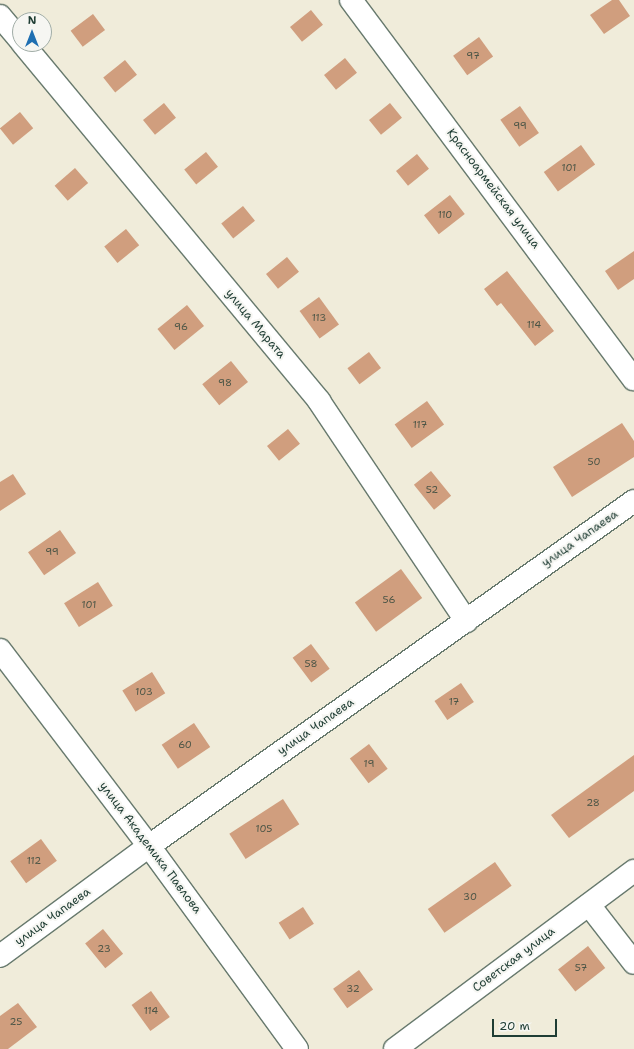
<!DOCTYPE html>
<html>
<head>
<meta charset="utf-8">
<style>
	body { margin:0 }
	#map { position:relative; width:634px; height:1049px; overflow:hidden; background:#f0ecda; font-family:"Shantell Sans",sans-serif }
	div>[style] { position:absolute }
	.building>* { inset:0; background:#d09e7e; transform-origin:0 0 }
	.roads { filter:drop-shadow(1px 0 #687a6e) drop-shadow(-1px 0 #687a6e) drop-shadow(0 1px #687a6e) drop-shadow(0 -1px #687a6e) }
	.minor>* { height:22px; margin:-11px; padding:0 11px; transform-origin:11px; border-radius:11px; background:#fff }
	span { translate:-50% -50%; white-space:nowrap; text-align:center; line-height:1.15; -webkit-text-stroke:4px #f6f6f2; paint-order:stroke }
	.number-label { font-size:10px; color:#4b5546 }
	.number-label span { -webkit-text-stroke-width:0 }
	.street-label { font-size:12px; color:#1f3d34 }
	.north { position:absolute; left:12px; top:12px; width:40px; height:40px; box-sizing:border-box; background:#f6f6f2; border:1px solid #a0aca6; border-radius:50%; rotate:0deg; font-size:11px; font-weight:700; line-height:16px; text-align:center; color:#1f3d34 }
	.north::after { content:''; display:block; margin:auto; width:14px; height:18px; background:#1f6fb2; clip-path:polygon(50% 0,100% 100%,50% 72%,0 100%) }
	.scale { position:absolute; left:492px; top:1019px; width:65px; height:18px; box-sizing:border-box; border:2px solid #1f3d34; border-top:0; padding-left:5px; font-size:12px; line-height:14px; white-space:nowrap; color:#1f3d34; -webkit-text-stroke:3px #f6f6f2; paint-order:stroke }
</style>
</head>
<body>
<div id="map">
	<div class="building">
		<div style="clip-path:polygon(612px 0,619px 0,630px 16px,604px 34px,590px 15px)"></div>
		<div style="left:311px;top:10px;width:19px;height:27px;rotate:51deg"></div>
		<div style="left:93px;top:14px;width:20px;height:28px;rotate:53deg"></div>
		<div style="left:479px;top:37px;width:24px;height:32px;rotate:54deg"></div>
		<div style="left:345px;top:58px;width:19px;height:27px;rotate:51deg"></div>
		<div style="left:125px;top:60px;width:19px;height:28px;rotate:51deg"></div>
		<div style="left:164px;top:103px;width:19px;height:27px;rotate:51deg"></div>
		<div style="left:390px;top:103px;width:19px;height:27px;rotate:51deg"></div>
		<div style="left:520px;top:106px;width:33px;height:24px;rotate:55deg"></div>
		<div style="left:20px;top:112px;width:21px;height:26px;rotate:51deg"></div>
		<div style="left:581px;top:145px;width:24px;height:46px;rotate:54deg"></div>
		<div style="left:206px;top:152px;width:19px;height:28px;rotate:51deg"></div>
		<div style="left:417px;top:154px;width:19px;height:27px;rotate:51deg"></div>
		<div style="left:75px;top:168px;width:20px;height:27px;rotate:49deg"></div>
		<div style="left:450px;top:195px;width:24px;height:33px;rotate:52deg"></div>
		<div style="left:243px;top:206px;width:19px;height:28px;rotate:51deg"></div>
		<div style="left:126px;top:229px;width:21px;height:28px;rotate:51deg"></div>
		<div style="clip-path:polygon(634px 251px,634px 279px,618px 290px,605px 271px)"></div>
		<div style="left:287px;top:257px;width:19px;height:27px;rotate:51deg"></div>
		<div style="clip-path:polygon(507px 271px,554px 331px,535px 346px,501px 303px,497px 306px,484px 289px)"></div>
		<div style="left:319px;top:297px;width:34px;height:24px;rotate:54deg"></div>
		<div style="left:187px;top:305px;width:27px;height:38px;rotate:51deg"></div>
		<div style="left:369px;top:352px;width:20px;height:27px;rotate:53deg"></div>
		<div style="left:231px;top:361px;width:27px;height:37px;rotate:51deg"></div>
		<div style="left:427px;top:401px;width:29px;height:40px;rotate:54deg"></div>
		<div style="clip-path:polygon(622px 423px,634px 441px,634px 457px,572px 497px,553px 467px)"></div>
		<div style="left:288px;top:429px;width:19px;height:27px;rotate:51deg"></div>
		<div style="left:431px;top:471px;width:32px;height:22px;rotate:51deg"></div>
		<div style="clip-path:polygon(13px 474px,26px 494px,0 511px,0 482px)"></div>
		<div style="left:60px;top:530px;width:28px;height:39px;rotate:55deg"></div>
		<div style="left:401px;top:569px;width:36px;height:57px;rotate:54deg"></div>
		<div style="left:98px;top:582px;width:28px;height:40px;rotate:58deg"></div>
		<div style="left:311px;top:644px;width:31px;height:23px;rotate:53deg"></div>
		<div style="left:152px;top:672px;width:25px;height:35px;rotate:58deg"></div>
		<div style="left:461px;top:683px;width:23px;height:32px;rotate:56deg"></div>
		<div style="left:194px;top:723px;width:29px;height:39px;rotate:56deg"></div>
		<div style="left:369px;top:744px;width:31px;height:24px;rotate:53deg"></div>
		<div style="clip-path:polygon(634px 755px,634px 791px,569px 838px,551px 815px)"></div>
		<div style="left:283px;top:799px;width:30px;height:64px;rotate:57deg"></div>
		<div style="left:41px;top:839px;width:27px;height:38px;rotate:54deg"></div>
		<div style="left:495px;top:862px;width:29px;height:82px;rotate:55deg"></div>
		<div style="left:303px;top:907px;width:20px;height:29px;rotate:57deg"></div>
		<div style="left:103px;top:929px;width:32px;height:23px;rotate:51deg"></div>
		<div style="left:588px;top:946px;width:28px;height:38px;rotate:52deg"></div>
		<div style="left:359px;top:970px;width:24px;height:32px;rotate:54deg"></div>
		<div style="left:151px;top:991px;width:32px;height:24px;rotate:54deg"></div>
		<div style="clip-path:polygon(18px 1003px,37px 1027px,8px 1049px,0 1049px,0 1016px)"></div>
	</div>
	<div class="roads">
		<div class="minor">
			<div style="left:351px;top:0;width:473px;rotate:53.3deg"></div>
			<div style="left:0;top:16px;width:31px;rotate:50deg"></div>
			<div style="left:23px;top:44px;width:464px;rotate:50.3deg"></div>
			<div style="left:319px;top:401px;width:265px;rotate:56.2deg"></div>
			<div style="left:0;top:650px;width:246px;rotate:52.8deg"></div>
			<div style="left:149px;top:846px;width:251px;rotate:53.9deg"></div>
			<div style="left:589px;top:905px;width:73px;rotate:52.2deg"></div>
			<div style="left:0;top:956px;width:185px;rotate:-36.4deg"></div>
			<div style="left:149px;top:846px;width:595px;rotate:-35.43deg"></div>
			<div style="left:395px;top:1049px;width:298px;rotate:-36.7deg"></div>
		</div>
	</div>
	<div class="number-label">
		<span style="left:473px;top:56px">97</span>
		<span style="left:520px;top:126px">99</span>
		<span style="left:569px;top:168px">101</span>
		<span style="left:445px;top:215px">110</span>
		<span style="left:319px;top:318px">113</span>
		<span style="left:534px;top:325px">114</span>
		<span style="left:181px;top:327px">96</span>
		<span style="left:225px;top:383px">98</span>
		<span style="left:420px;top:425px">117</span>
		<span style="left:594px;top:462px">50</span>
		<span style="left:432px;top:490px">52</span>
		<span style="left:52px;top:552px">99</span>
		<span style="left:389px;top:600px">56</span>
		<span style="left:89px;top:605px">101</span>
		<span style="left:311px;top:664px">58</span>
		<span style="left:144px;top:692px">103</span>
		<span style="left:454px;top:702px">17</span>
		<span style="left:185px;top:745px">60</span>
		<span style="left:369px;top:764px">19</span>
		<span style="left:593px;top:803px">28</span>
		<span style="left:264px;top:829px">105</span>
		<span style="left:34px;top:861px">112</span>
		<span style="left:470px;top:897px">30</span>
		<span style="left:104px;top:949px">23</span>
		<span style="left:581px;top:968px">57</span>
		<span style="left:353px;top:989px">32</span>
		<span style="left:151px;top:1011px">114</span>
		<span style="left:16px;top:1022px">25</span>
	</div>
	<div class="street-label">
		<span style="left:493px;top:189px;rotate:53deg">Красноармейская улица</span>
		<span style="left:255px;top:324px;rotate:50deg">улица Марата</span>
		<span style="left:580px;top:539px;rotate:-35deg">улица Чапаева</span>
		<span style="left:316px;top:727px;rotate:-35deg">улица Чапаева</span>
		<span style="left:150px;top:848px;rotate:53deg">улица Академика Павлова</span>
		<span style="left:53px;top:917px;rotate:-36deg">улица Чапаева</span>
		<span style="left:514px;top:960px;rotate:-37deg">Советская улица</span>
	</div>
	<div class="north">N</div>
	<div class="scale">20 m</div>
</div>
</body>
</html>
